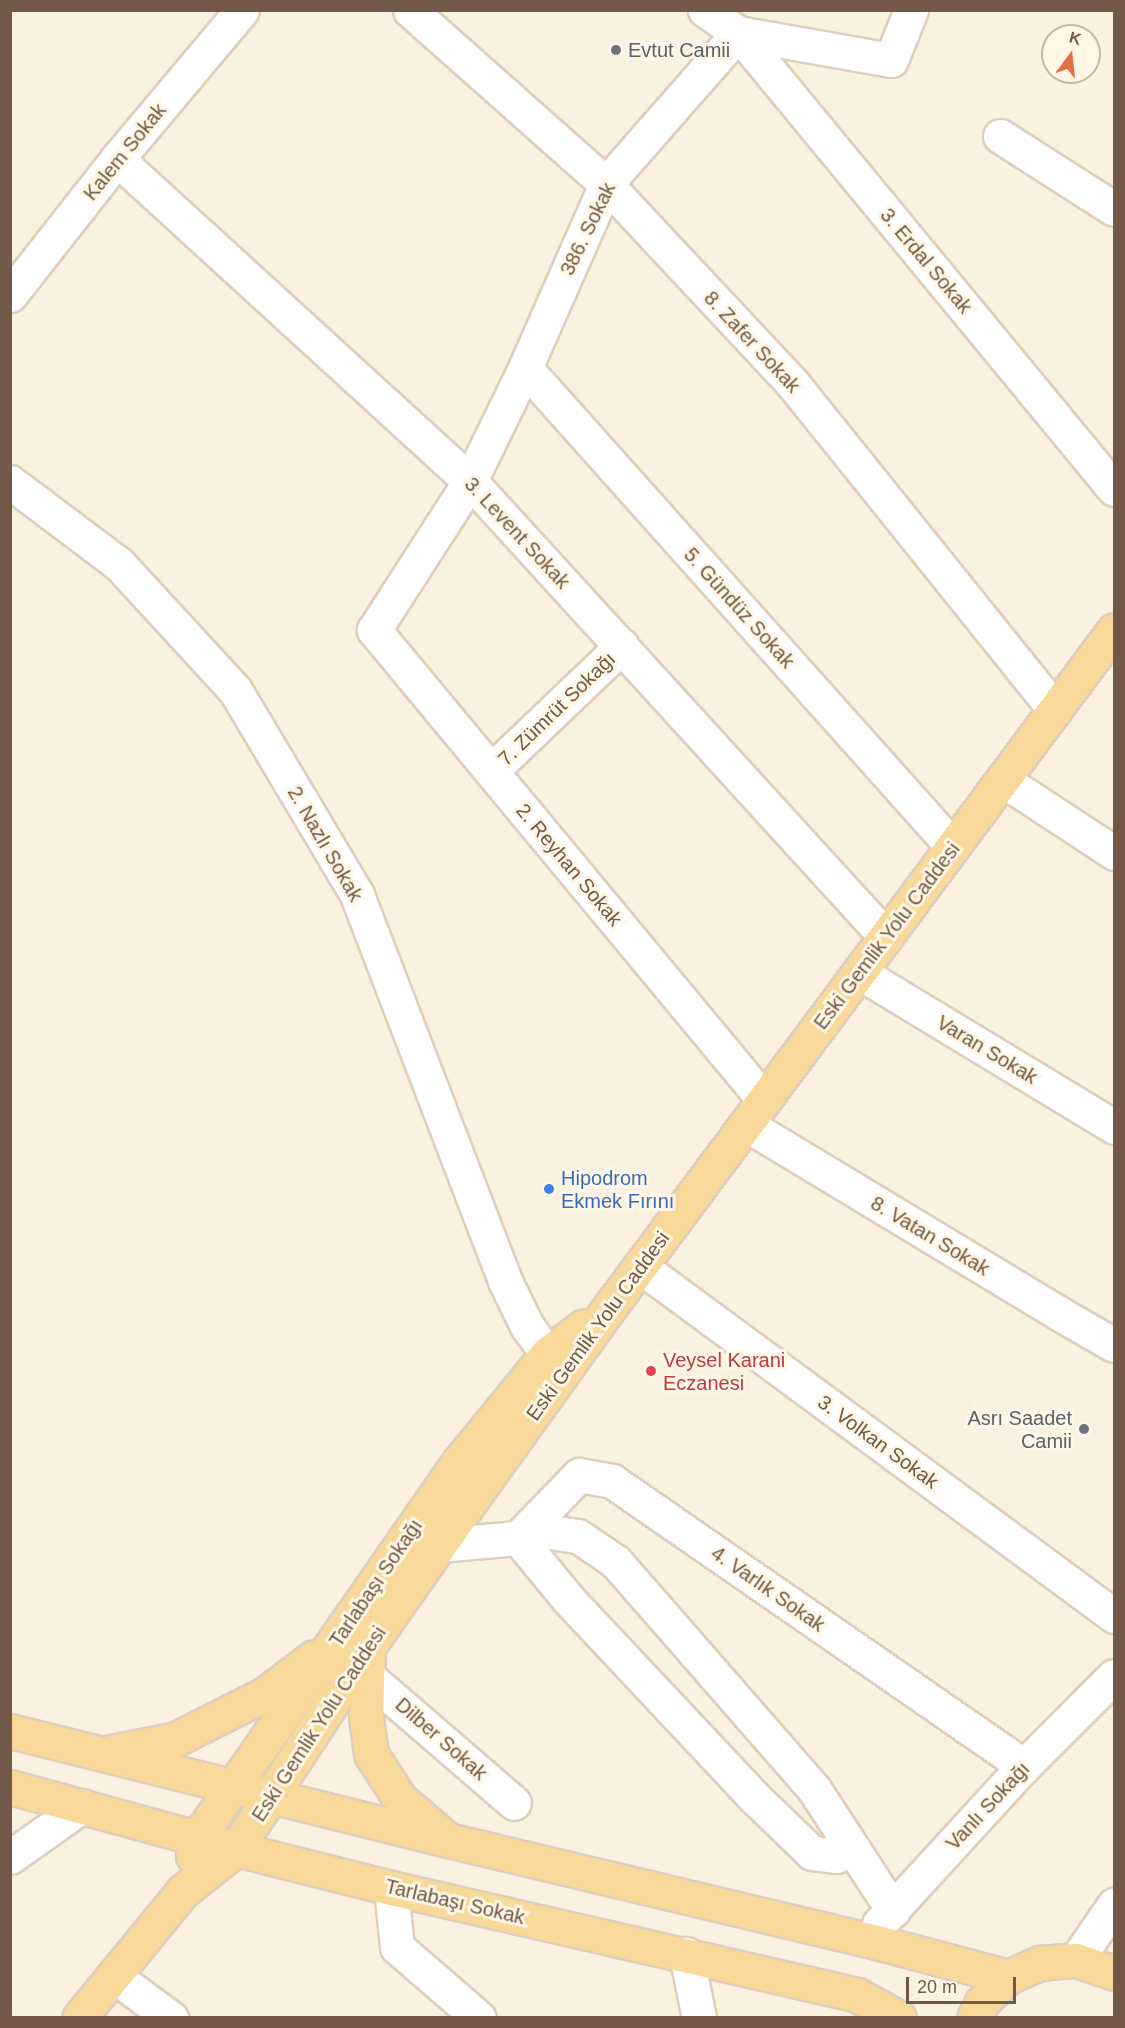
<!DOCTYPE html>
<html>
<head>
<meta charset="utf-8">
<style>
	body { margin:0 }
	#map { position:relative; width:1125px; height:2028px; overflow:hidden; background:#fbf1e0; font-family:Helvetica,sans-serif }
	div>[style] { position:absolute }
	.roads { filter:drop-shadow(2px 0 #dfcebc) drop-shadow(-2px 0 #dfcebc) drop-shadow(0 2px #dfcebc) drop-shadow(0 -2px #dfcebc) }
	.minor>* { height:33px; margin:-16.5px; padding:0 16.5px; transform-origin:16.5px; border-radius:16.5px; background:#fff }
	.major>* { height:33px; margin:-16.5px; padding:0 16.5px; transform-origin:16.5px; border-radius:16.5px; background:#f9d999 }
	.dots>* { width:16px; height:16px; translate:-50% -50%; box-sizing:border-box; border:3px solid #fff6e5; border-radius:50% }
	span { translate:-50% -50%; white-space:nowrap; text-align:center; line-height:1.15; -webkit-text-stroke:6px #fff6e5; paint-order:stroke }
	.worship-label { font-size:20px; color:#5b616d }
	.left { translate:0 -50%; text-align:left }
	.right { translate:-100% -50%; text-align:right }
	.street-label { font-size:20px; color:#715848 }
	.shop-label { font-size:20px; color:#366cbe }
	.health-label { font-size:20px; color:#be3a42 }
	.frame { position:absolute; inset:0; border:12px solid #715848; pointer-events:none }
	.north { position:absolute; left:1041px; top:24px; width:60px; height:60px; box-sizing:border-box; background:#fff6e5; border:2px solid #c6b7a6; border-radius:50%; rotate:15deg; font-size:16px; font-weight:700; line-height:24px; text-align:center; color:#715848 }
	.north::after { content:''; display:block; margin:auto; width:21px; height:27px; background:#e27047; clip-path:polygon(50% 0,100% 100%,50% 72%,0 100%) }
	.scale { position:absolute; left:906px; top:1977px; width:110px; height:27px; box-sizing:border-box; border:3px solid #715848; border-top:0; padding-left:8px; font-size:18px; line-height:21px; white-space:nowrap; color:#715848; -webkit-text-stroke:4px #fff6e5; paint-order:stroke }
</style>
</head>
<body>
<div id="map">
	<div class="roads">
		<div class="minor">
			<div style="left:410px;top:10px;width:262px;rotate:41.6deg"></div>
			<div style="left:606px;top:184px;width:274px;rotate:46.9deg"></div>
			<div style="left:793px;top:384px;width:418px;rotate:51.2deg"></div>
			<div style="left:705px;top:10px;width:40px;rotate:34.9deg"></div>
			<div style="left:738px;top:33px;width:591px;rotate:50.49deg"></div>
			<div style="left:1000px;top:136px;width:135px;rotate:32.6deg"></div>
			<div style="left:117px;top:159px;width:478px;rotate:42.4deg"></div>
			<div style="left:470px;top:481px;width:617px;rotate:47.63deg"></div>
			<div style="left:10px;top:295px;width:173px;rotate:-51.8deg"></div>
			<div style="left:117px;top:159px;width:194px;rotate:-50deg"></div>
			<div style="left:525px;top:368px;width:642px;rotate:48.22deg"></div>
			<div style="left:10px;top:482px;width:136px;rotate:37deg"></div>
			<div style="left:119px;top:564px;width:171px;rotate:47.4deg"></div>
			<div style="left:235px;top:690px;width:239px;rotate:59.2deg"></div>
			<div style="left:357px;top:895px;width:413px;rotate:69deg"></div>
			<div style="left:505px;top:1281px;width:50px;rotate:63.9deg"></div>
			<div style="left:527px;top:1326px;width:34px;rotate:54deg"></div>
			<div style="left:491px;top:771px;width:181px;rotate:-43.7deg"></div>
			<div style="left:1003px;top:780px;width:133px;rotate:33.3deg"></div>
			<div style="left:860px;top:973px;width:297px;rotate:31.2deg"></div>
			<div style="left:764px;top:1100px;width:611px;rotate:-129.69deg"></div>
			<div style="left:374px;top:630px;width:177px;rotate:-57.2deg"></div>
			<div style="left:470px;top:481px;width:126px;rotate:-64deg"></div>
			<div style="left:525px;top:368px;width:201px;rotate:-66.2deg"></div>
			<div style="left:606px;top:184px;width:201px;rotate:-48.8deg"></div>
			<div style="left:738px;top:33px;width:155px;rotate:10deg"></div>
			<div style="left:891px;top:60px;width:54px;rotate:-68.2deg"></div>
			<div style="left:747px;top:1125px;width:366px;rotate:31.1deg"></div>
			<div style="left:1060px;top:1314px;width:62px;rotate:29.9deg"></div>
			<div style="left:641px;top:1267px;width:588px;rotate:36.42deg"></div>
			<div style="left:518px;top:1538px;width:88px;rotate:-45.9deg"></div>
			<div style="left:579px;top:1475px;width:34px;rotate:10deg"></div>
			<div style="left:612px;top:1481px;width:501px;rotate:34.67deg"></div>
			<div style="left:518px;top:1538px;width:80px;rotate:50.6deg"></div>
			<div style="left:569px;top:1600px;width:272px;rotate:46.8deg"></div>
			<div style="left:755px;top:1798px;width:79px;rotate:44deg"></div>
			<div style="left:812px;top:1853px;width:24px;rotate:7deg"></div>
			<div style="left:836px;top:1856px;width:18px;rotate:-27deg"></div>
			<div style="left:439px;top:1545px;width:79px;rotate:-5.1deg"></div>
			<div style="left:518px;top:1538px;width:32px;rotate:-11deg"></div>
			<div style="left:549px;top:1532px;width:29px;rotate:8deg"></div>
			<div style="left:578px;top:1536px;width:46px;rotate:34.4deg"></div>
			<div style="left:616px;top:1562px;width:301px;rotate:48.9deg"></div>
			<div style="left:814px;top:1789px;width:145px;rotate:56.9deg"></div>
			<div style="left:367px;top:1676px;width:194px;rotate:40.8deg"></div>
			<div style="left:10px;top:1857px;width:88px;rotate:-35.3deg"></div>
			<div style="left:391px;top:1888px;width:59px;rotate:84.2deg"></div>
			<div style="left:397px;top:1947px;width:108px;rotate:40.9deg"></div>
			<div style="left:879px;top:1924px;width:214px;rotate:-47.5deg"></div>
			<div style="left:1024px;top:1766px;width:127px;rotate:-45deg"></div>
			<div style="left:686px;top:1954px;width:65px;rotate:78.5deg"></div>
			<div style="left:1076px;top:1960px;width:67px;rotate:-55.4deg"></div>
			<div style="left:114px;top:1976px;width:71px;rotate:36.4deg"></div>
		</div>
		<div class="major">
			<div style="left:368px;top:1648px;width:70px;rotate:91.6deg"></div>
			<div style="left:366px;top:1718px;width:36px;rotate:82deg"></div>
			<div style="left:371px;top:1754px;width:54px;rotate:57.2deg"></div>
			<div style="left:400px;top:1799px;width:55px;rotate:40.6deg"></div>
			<div style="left:10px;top:1731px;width:451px;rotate:14deg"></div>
			<div style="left:448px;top:1840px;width:429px;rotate:13.4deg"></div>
			<div style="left:865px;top:1939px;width:148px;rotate:14.9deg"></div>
			<div style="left:111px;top:1752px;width:66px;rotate:-11.3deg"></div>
			<div style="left:176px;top:1739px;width:100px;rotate:-26.8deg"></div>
			<div style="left:265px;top:1694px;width:61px;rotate:-37.1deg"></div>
			<div style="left:10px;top:1787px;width:234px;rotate:15.3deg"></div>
			<div style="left:236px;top:1849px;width:160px;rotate:14.1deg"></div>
			<div style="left:391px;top:1888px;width:478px;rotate:12.9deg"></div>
			<div style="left:857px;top:1995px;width:48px;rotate:28.7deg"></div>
			<div style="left:193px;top:1856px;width:20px;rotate:-75deg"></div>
			<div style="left:198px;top:1837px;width:457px;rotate:-55.2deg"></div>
			<div style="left:459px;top:1462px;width:139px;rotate:-50.8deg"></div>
			<div style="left:547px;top:1354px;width:46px;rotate:-37.1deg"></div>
			<div style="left:79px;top:2018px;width:163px;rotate:-50.7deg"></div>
			<div style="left:182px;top:1892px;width:69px;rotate:-38.5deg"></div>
			<div style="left:236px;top:1849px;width:241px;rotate:-56.8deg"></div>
			<div style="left:368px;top:1647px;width:171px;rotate:-55deg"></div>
			<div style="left:466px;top:1507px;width:250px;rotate:-54.3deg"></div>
			<div style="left:612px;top:1304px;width:840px;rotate:-53.32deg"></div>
			<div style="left:974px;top:2018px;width:18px;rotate:-63deg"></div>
			<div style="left:982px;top:2002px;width:36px;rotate:-44deg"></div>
			<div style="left:1008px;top:1977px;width:35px;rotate:-24deg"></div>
			<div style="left:1040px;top:1963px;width:36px;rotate:-5deg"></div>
			<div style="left:1076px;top:1960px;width:40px;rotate:18.9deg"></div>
		</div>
	</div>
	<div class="dots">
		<div style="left:616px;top:50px;background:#6b7280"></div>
		<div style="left:549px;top:1189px;background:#3f7fe0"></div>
		<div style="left:651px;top:1371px;background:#e0444e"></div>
		<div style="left:1084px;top:1429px;background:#6b7280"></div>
	</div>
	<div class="worship-label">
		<span class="left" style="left:628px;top:50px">Evtut Camii</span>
		<span class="right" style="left:1072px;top:1430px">Asrı Saadet<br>Camii</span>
	</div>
	<div class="street-label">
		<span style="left:125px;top:152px;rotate:-51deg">Kalem Sokak</span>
		<span style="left:588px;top:229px;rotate:-64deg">386. Sokak</span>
		<span style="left:926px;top:261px;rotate:50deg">3. Erdal Sokak</span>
		<span style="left:752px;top:342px;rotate:47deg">8. Zafer Sokak</span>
		<span style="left:517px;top:533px;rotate:47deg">3. Levent Sokak</span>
		<span style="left:739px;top:608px;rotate:48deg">5. Gündüz Sokak</span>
		<span style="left:557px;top:709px;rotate:-44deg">7. Zümrüt Sokağı</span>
		<span style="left:325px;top:844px;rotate:60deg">2. Nazlı Sokak</span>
		<span style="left:569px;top:865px;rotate:50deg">2. Reyhan Sokak</span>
		<span style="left:887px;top:936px;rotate:-53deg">Eski Gemlik Yolu Caddesi</span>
		<span style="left:987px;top:1050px;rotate:31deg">Varan Sokak</span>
		<span style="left:930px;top:1236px;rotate:31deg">8. Vatan Sokak</span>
		<span style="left:598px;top:1326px;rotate:-54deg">Eski Gemlik Yolu Caddesi</span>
		<span style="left:878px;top:1442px;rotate:36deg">3. Volkan Sokak</span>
		<span style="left:376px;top:1583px;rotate:-56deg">Tarlabaşı Sokağı</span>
		<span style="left:768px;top:1589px;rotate:35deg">4. Varlık Sokak</span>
		<span style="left:319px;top:1724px;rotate:-57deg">Eski Gemlik Yolu Caddesi</span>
		<span style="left:441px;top:1739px;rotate:41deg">Dilber Sokak</span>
		<span style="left:988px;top:1806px;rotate:-47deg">Vanlı Sokağı</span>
		<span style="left:455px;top:1902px;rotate:13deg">Tarlabaşı Sokak</span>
	</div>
	<div class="shop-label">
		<span class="left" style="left:561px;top:1190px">Hipodrom<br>Ekmek Fırını</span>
	</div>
	<div class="health-label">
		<span class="left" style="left:663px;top:1372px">Veysel Karani<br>Eczanesi</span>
	</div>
	<div class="frame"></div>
	<div class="north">K</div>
	<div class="scale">20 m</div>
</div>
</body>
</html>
